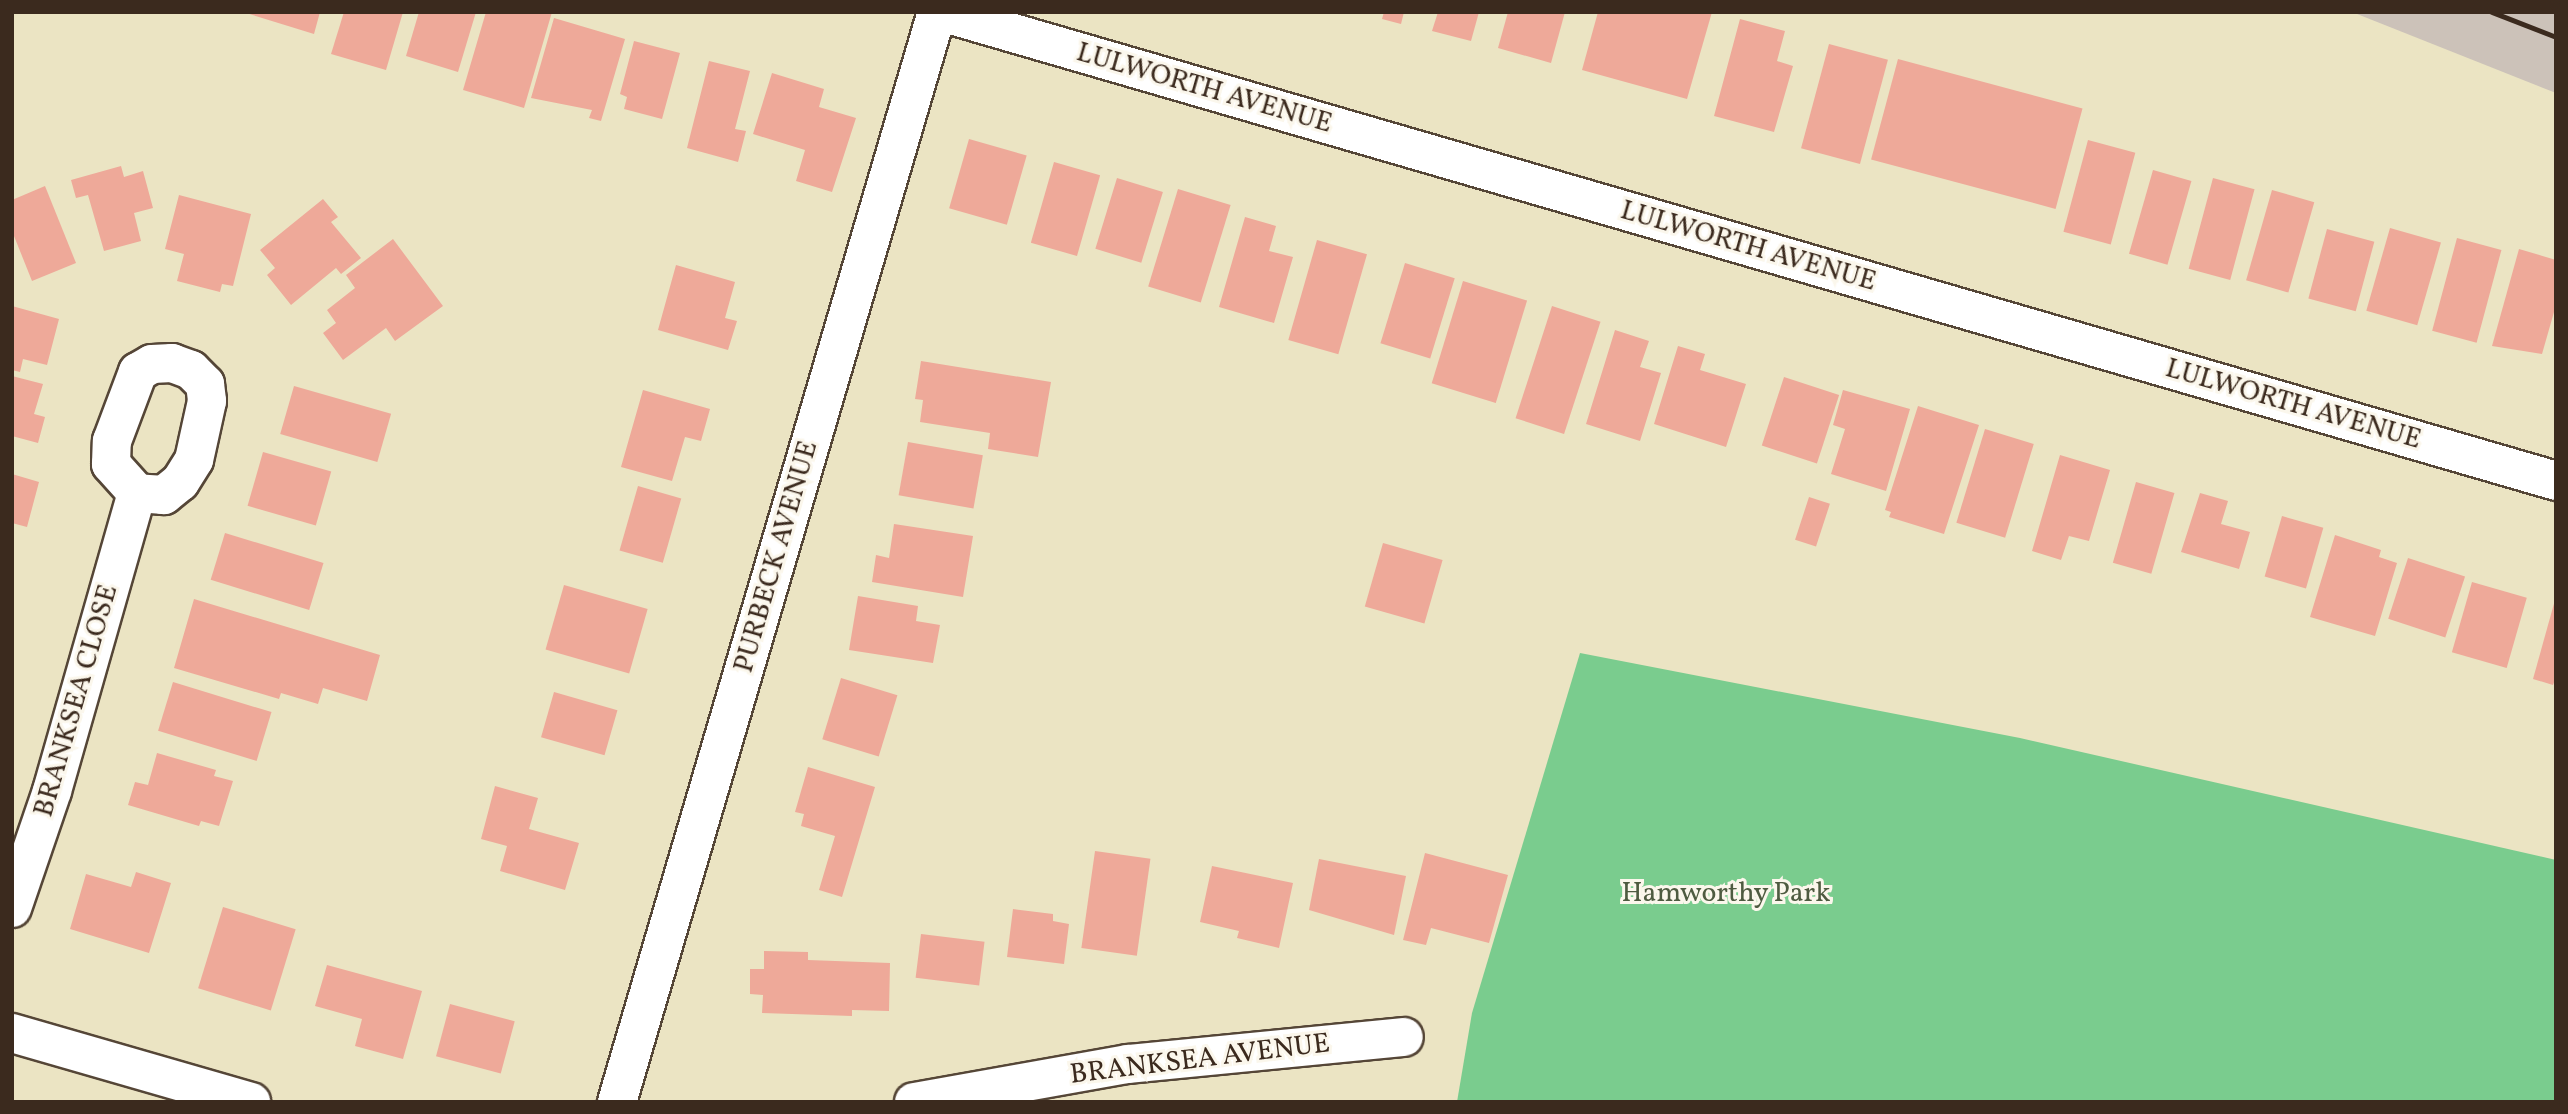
<!DOCTYPE html>
<html>
<head>
<meta charset="utf-8">
<style>
	body { margin:0 }
	#map { position:relative; width:2568px; height:1114px; overflow:hidden; background:#ebe4c3; font-family:Vollkorn,serif }
	div>[style] { position:absolute }
	.industrial>* { inset:0; background:#ccc2b9 }
	.green>* { inset:0; background:#7acc8e }
	.building>* { inset:0; background:#eea999; transform-origin:0 0 }
	.roads { filter:drop-shadow(2px 0 #554637) drop-shadow(-2px 0 #554637) drop-shadow(0 2px #554637) drop-shadow(0 -2px #554637) }
	.street>* { height:38px; margin:-19px; padding:0 19px; transform-origin:19px; border-radius:19px; background:#fff }
	.rail>* { height:5px; margin:-2.5px; padding:0 2.5px; transform-origin:2.5px; border-radius:2.5px; background:#3b2a1e }
	span { translate:-50% -50%; white-space:nowrap; text-align:center; line-height:1.15; -webkit-text-stroke:6px #fbf7ec; paint-order:stroke }
	.street-label { font-size:28px; color:#3b2a1e }
	.park-label { font-size:28px; color:#4e5b40 }
	.frame { position:absolute; inset:0; border:14px solid #3b2a1e; pointer-events:none }
</style>
</head>
<body>
<div id="map">
	<div class="industrial">
		<div style="clip-path:polygon(2352px 12px,2556px 12px,2556px 93px)"></div>
	</div>
	<div class="green">
		<div style="clip-path:polygon(1580px 653px,2020px 738px,2556px 860px,2556px 1102px,1457px 1102px,1472px 1013px)"></div>
	</div>
	<div class="building">
		<div style="clip-path:polygon(243px 12px,320px 12px,314px 34px)"></div>
		<div style="clip-path:polygon(344px 12px,403px 12px,386px 70px,331px 54px)"></div>
		<div style="clip-path:polygon(419px 12px,476px 12px,458px 72px,406px 56px)"></div>
		<div style="clip-path:polygon(486px 12px,552px 12px,524px 108px,463px 90px)"></div>
		<div style="clip-path:polygon(1384px 12px,1404px 12px,1401px 24px,1382px 19px)"></div>
		<div style="clip-path:polygon(1438px 12px,1479px 12px,1471px 41px,1432px 31px)"></div>
		<div style="clip-path:polygon(1508px 12px,1565px 12px,1551px 63px,1498px 48px)"></div>
		<div style="clip-path:polygon(1598px 12px,1712px 12px,1687px 99px,1582px 70px)"></div>
		<div style="clip-path:polygon(554px 18px,625px 39px,601px 121px,589px 118px,592px 110px,531px 98px)"></div>
		<div style="clip-path:polygon(1740px 19px,1785px 31px,1777px 61px,1793px 66px,1774px 132px,1714px 116px)"></div>
		<div style="clip-path:polygon(634px 41px,680px 53px,662px 119px,624px 109px,627px 97px,620px 94px)"></div>
		<div style="left:1829px;top:44px;width:61px;height:108px;rotate:15deg"></div>
		<div style="left:1898px;top:59px;width:191px;height:104px;rotate:15deg"></div>
		<div style="clip-path:polygon(709px 61px,750px 71px,735px 129px,746px 131px,738px 162px,687px 148px)"></div>
		<div style="clip-path:polygon(772px 73px,824px 89px,819px 107px,856px 118px,832px 192px,796px 181px,805px 150px,753px 134px)"></div>
		<div style="left:969px;top:139px;width:60px;height:72px;rotate:16deg"></div>
		<div style="left:2088px;top:140px;width:49px;height:95px;rotate:15deg"></div>
		<div style="left:1054px;top:162px;width:48px;height:84px;rotate:16deg"></div>
		<div style="clip-path:polygon(121px 166px,124px 177px,143px 171px,153px 208px,134px 213px,141px 241px,104px 251px,88px 195px,76px 198px,71px 180px)"></div>
		<div style="left:2153px;top:170px;width:40px;height:87px;rotate:16deg"></div>
		<div style="left:1117px;top:178px;width:48px;height:74px;rotate:17deg"></div>
		<div style="left:2213px;top:178px;width:43px;height:94px;rotate:15deg"></div>
		<div style="clip-path:polygon(45px 186px,76px 263px,32px 281px,12px 231px,12px 200px)"></div>
		<div style="left:1178px;top:189px;width:55px;height:102px;rotate:17deg"></div>
		<div style="left:2272px;top:190px;width:44px;height:94px;rotate:16deg"></div>
		<div style="clip-path:polygon(179px 195px,251px 214px,233px 286px,222px 284px,220px 292px,177px 281px,184px 254px,165px 249px)"></div>
		<div style="clip-path:polygon(323px 199px,338px 217px,331px 222px,361px 258px,341px 274px,336px 268px,291px 305px,267px 275px,275px 268px,260px 250px)"></div>
		<div style="clip-path:polygon(1245px 217px,1276px 226px,1269px 251px,1293px 257px,1274px 323px,1219px 307px)"></div>
		<div style="left:2390px;top:228px;width:53px;height:86px;rotate:16deg"></div>
		<div style="left:2327px;top:229px;width:49px;height:72px;rotate:15deg"></div>
		<div style="left:2457px;top:238px;width:46px;height:96px;rotate:15deg"></div>
		<div style="clip-path:polygon(393px 239px,443px 306px,395px 341px,386px 328px,343px 360px,323px 333px,336px 323px,327px 310px,355px 288px,346px 275px)"></div>
		<div style="left:1317px;top:240px;width:52px;height:104px;rotate:16deg"></div>
		<div style="clip-path:polygon(2519px 249px,2556px 260px,2556px 305px,2542px 354px,2492px 346px)"></div>
		<div style="left:1405px;top:263px;width:52px;height:84px;rotate:17deg"></div>
		<div style="clip-path:polygon(676px 265px,735px 282px,725px 318px,737px 321px,728px 350px,658px 330px)"></div>
		<div style="left:1463px;top:281px;width:67px;height:107px;rotate:17deg"></div>
		<div style="clip-path:polygon(12px 306px,59px 319px,47px 365px,23px 359px,20px 372px,12px 370px)"></div>
		<div style="left:1552px;top:306px;width:51px;height:118px;rotate:18deg"></div>
		<div style="clip-path:polygon(1615px 330px,1649px 341px,1640px 367px,1661px 373px,1640px 441px,1586px 424px)"></div>
		<div style="clip-path:polygon(1678px 346px,1705px 354px,1700px 370px,1746px 384px,1726px 447px,1654px 424px)"></div>
		<div style="clip-path:polygon(921px 361px,1051px 382px,1038px 457px,988px 449px,990px 433px,920px 422px,923px 400px,915px 399px)"></div>
		<div style="clip-path:polygon(12px 376px,43px 384px,34px 414px,45px 417px,38px 443px,12px 436px)"></div>
		<div style="left:1784px;top:377px;width:58px;height:72px;rotate:18deg"></div>
		<div style="left:294px;top:386px;width:101px;height:50px;rotate:16deg"></div>
		<div style="clip-path:polygon(643px 390px,710px 409px,701px 441px,685px 437px,672px 481px,621px 467px)"></div>
		<div style="clip-path:polygon(1843px 390px,1910px 409px,1886px 491px,1831px 474px,1845px 429px,1833px 425px)"></div>
		<div style="clip-path:polygon(1918px 406px,1979px 425px,1944px 534px,1889px 517px,1891px 512px,1885px 510px)"></div>
		<div style="left:1985px;top:429px;width:51px;height:98px;rotate:17deg"></div>
		<div style="left:908px;top:442px;width:76px;height:54px;rotate:10deg"></div>
		<div style="left:263px;top:452px;width:71px;height:56px;rotate:16deg"></div>
		<div style="clip-path:polygon(2060px 455px,2110px 470px,2089px 541px,2069px 536px,2061px 560px,2032px 551px)"></div>
		<div style="clip-path:polygon(12px 474px,39px 482px,27px 527px,12px 523px)"></div>
		<div style="left:2136px;top:482px;width:40px;height:84px;rotate:16deg"></div>
		<div style="left:638px;top:486px;width:45px;height:67px;rotate:16deg"></div>
		<div style="clip-path:polygon(2200px 493px,2228px 501px,2221px 524px,2250px 532px,2239px 569px,2181px 552px)"></div>
		<div style="left:1809px;top:497px;width:22px;height:45px;rotate:18deg"></div>
		<div style="left:2282px;top:516px;width:43px;height:63px;rotate:16deg"></div>
		<div style="clip-path:polygon(894px 524px,973px 536px,963px 597px,872px 582px,876px 555px,889px 558px)"></div>
		<div style="left:225px;top:533px;width:103px;height:49px;rotate:17deg"></div>
		<div style="clip-path:polygon(2335px 535px,2381px 550px,2379px 557px,2397px 563px,2375px 636px,2310px 617px)"></div>
		<div style="left:1383px;top:543px;width:62px;height:66px;rotate:16deg"></div>
		<div style="left:2408px;top:558px;width:60px;height:64px;rotate:18deg"></div>
		<div style="left:2472px;top:582px;width:57px;height:73px;rotate:16deg"></div>
		<div style="left:564px;top:585px;width:87px;height:67px;rotate:16deg"></div>
		<div style="clip-path:polygon(858px 596px,918px 606px,916px 621px,940px 625px,933px 663px,849px 650px)"></div>
		<div style="clip-path:polygon(194px 599px,380px 655px,367px 701px,323px 688px,318px 704px,281px 693px,279px 699px,174px 668px)"></div>
		<div style="clip-path:polygon(2555px 600px,2556px 677px,2553px 685px,2533px 679px)"></div>
		<div style="left:841px;top:678px;width:59px;height:64px;rotate:17deg"></div>
		<div style="left:173px;top:682px;width:103px;height:51px;rotate:17deg"></div>
		<div style="left:554px;top:692px;width:66px;height:47px;rotate:16deg"></div>
		<div style="clip-path:polygon(157px 753px,216px 770px,214px 776px,233px 781px,219px 826px,201px 821px,199px 826px,128px 805px,135px 782px,148px 785px)"></div>
		<div style="clip-path:polygon(808px 767px,875px 787px,842px 897px,819px 890px,835px 836px,801px 826px,804px 814px,795px 812px)"></div>
		<div style="clip-path:polygon(495px 786px,538px 798px,529px 829px,579px 843px,565px 890px,500px 871px,507px 846px,481px 839px)"></div>
		<div style="left:1095px;top:851px;width:56px;height:98px;rotate:8deg"></div>
		<div style="clip-path:polygon(1425px 853px,1508px 875px,1489px 943px,1431px 928px,1426px 945px,1403px 940px)"></div>
		<div style="clip-path:polygon(1319px 859px,1406px 876px,1394px 935px,1309px 910px)"></div>
		<div style="clip-path:polygon(1212px 866px,1293px 883px,1279px 948px,1237px 938px,1239px 931px,1200px 922px)"></div>
		<div style="clip-path:polygon(136px 872px,171px 883px,149px 953px,70px 929px,86px 874px,131px 887px)"></div>
		<div style="left:223px;top:907px;width:76px;height:85px;rotate:17deg"></div>
		<div style="clip-path:polygon(1013px 909px,1053px 914px,1053px 921px,1069px 924px,1064px 964px,1007px 957px)"></div>
		<div style="left:921px;top:934px;width:64px;height:44px;rotate:7deg"></div>
		<div style="clip-path:polygon(764px 951px,808px 952px,808px 960px,890px 963px,889px 1011px,852px 1010px,852px 1016px,762px 1013px,763px 995px,750px 994px,750px 969px,764px 969px)"></div>
		<div style="clip-path:polygon(327px 965px,422px 991px,403px 1059px,355px 1046px,362px 1019px,315px 1006px)"></div>
		<div style="left:450px;top:1004px;width:67px;height:54px;rotate:15deg"></div>
	</div>
	<div class="roads">
		<div class="street">
			<div style="left:941px;top:12px;width:1682px;rotate:16.19deg"></div>
			<div style="left:172px;top:363px;width:20px;rotate:20deg"></div>
			<div style="left:191px;top:370px;width:20px;rotate:45deg"></div>
			<div style="left:205px;top:384px;width:17px;rotate:83deg"></div>
			<div style="left:207px;top:401px;width:60px;rotate:102.4deg"></div>
			<div style="left:194px;top:460px;width:26px;rotate:122deg"></div>
			<div style="left:180px;top:482px;width:21px;rotate:141deg"></div>
			<div style="left:164px;top:495px;width:27px;rotate:-176deg"></div>
			<div style="left:137px;top:493px;width:39px;rotate:-132deg"></div>
			<div style="left:111px;top:464px;width:23px;rotate:-88deg"></div>
			<div style="left:112px;top:441px;width:74px;rotate:-69.4deg"></div>
			<div style="left:138px;top:372px;width:16px;rotate:-30deg"></div>
			<div style="left:152px;top:364px;width:20px;rotate:-3deg"></div>
			<div style="left:12px;top:908px;width:124px;rotate:-71.1deg"></div>
			<div style="left:52px;top:791px;width:310px;rotate:-74.1deg"></div>
			<div style="left:12px;top:1033px;width:249px;rotate:16.1deg"></div>
			<div style="left:617px;top:1102px;width:1136px;rotate:-73.64deg"></div>
			<div style="left:914px;top:1102px;width:217px;rotate:-10.1deg"></div>
			<div style="left:1128px;top:1064px;width:277px;rotate:-5.6deg"></div>
		</div>
	</div>
	<div class="rail">
		<div style="left:2492px;top:12px;width:69px;rotate:21.3deg"></div>
	</div>
	<div class="street-label">
		<span style="left:1204px;top:89px;rotate:16deg">LULWORTH AVENUE</span>
		<span style="left:1748px;top:247px;rotate:16deg">LULWORTH AVENUE</span>
		<span style="left:2293px;top:405px;rotate:16deg">LULWORTH AVENUE</span>
		<span style="left:777px;top:557px;rotate:-74deg">PURBECK AVENUE</span>
		<span style="left:77px;top:701px;rotate:-74deg">BRANKSEA CLOSE</span>
		<span style="left:1200px;top:1060px;rotate:-7deg">BRANKSEA AVENUE</span>
	</div>
	<div class="park-label">
		<span style="left:1726px;top:894px">Hamworthy Park</span>
	</div>
	<div class="frame"></div>
</div>
</body>
</html>
